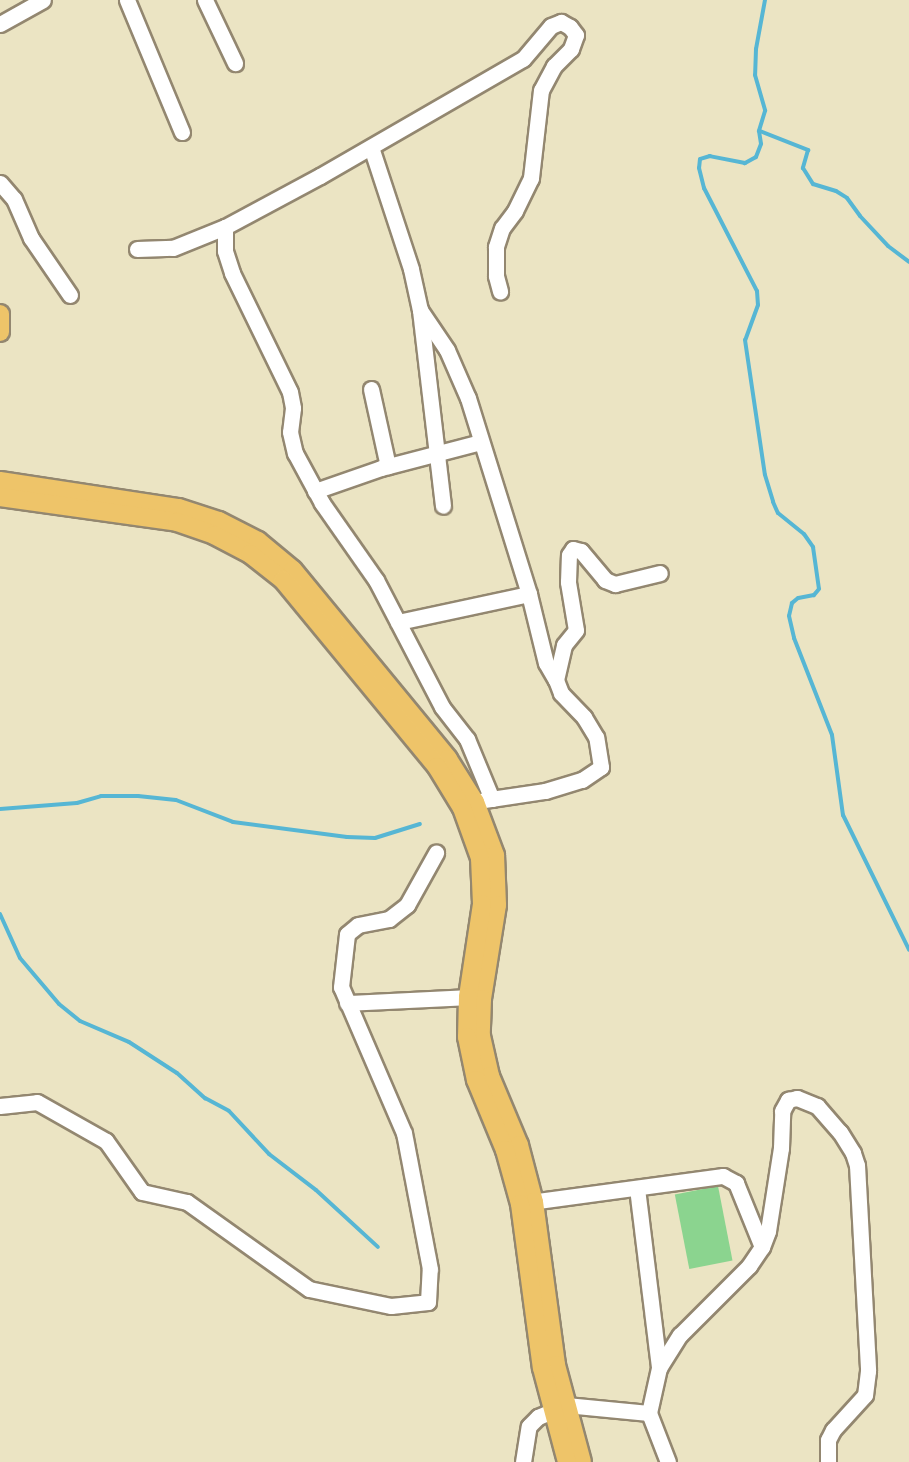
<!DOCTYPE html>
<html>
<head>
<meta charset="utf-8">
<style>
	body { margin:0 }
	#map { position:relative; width:909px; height:1462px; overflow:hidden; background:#ebe4c3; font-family:"Sorts Mill Goudy",serif }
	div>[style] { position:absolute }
	.green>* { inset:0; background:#8bd48f; transform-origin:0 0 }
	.stream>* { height:4px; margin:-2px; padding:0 2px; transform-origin:2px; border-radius:2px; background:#56b6d4 }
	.roads { filter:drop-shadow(2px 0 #938770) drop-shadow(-2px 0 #938770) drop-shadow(0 2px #938770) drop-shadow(0 -2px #938770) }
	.minor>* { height:15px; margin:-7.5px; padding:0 7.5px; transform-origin:7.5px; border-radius:7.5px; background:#fff }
	.major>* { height:18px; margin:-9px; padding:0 9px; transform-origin:9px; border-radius:9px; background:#eec469 }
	span { translate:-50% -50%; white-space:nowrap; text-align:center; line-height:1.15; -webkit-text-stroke:4.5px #fbf7ec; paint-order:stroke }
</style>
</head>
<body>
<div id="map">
	<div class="green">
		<div style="left:718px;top:1186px;width:76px;height:44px;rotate:79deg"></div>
	</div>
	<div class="stream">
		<div style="left:765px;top:0;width:50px;rotate:100.4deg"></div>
		<div style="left:756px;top:49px;width:26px;rotate:92deg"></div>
		<div style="left:755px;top:75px;width:37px;rotate:74deg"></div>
		<div style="left:765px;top:111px;width:21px;rotate:107deg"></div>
		<div style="left:759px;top:131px;width:13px;rotate:81deg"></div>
		<div style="left:761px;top:144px;width:14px;rotate:111deg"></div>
		<div style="left:756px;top:157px;width:13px;rotate:151deg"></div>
		<div style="left:745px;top:163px;width:36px;rotate:-169deg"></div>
		<div style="left:710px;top:156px;width:10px;rotate:163deg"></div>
		<div style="left:700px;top:159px;width:9px;rotate:96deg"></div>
		<div style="left:699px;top:168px;width:21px;rotate:76deg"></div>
		<div style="left:704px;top:188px;width:116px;rotate:62.8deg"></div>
		<div style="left:757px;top:291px;width:14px;rotate:86deg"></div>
		<div style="left:758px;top:305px;width:37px;rotate:110deg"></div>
		<div style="left:745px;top:340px;width:136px;rotate:81.6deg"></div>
		<div style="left:765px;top:475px;width:28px;rotate:73deg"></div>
		<div style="left:773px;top:502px;width:12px;rotate:66deg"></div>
		<div style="left:778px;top:513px;width:33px;rotate:39deg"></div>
		<div style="left:804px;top:534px;width:16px;rotate:55deg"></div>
		<div style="left:813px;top:547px;width:42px;rotate:81.9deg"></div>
		<div style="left:819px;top:589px;width:8px;rotate:130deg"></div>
		<div style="left:814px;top:595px;width:16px;rotate:169deg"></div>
		<div style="left:798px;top:598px;width:8px;rotate:140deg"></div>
		<div style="left:792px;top:603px;width:13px;rotate:103deg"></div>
		<div style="left:789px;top:616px;width:23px;rotate:77deg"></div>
		<div style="left:794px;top:638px;width:104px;rotate:68.6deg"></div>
		<div style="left:832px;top:735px;width:81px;rotate:82.2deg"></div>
		<div style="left:843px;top:815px;width:150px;rotate:63.9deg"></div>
		<div style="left:760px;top:131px;width:52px;rotate:21.6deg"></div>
		<div style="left:808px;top:150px;width:19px;rotate:106deg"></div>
		<div style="left:803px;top:168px;width:19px;rotate:58deg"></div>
		<div style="left:813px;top:184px;width:24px;rotate:17deg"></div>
		<div style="left:836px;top:191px;width:13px;rotate:32deg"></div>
		<div style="left:847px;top:198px;width:22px;rotate:54deg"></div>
		<div style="left:860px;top:216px;width:41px;rotate:47deg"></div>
		<div style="left:888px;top:246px;width:26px;rotate:37deg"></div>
		<div style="left:0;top:809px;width:77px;rotate:-4.5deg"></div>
		<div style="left:77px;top:803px;width:25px;rotate:-16deg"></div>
		<div style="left:101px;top:796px;width:37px"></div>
		<div style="left:138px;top:796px;width:38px;rotate:6deg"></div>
		<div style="left:176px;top:800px;width:61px;rotate:21.1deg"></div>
		<div style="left:233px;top:822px;width:115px;rotate:7.5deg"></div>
		<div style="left:347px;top:837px;width:28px;rotate:2deg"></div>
		<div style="left:375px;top:838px;width:47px;rotate:-17.3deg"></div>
		<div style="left:0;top:914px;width:48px;rotate:65.6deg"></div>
		<div style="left:20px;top:958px;width:60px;rotate:49.7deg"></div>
		<div style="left:59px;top:1004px;width:27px;rotate:39deg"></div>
		<div style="left:80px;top:1021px;width:53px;rotate:23.2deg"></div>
		<div style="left:129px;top:1042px;width:57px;rotate:32.9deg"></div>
		<div style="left:177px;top:1073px;width:38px;rotate:42deg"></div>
		<div style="left:205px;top:1098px;width:27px;rotate:28deg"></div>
		<div style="left:229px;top:1111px;width:59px;rotate:47.1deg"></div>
		<div style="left:269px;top:1154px;width:59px;rotate:37.5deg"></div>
		<div style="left:316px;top:1190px;width:84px;rotate:42.6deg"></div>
	</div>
	<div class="roads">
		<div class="minor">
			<div style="left:127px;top:0;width:143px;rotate:67.4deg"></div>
			<div style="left:205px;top:0;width:70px;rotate:64.5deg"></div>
			<div style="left:0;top:24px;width:49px;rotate:-29.2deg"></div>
			<div style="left:371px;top:147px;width:128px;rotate:71.8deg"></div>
			<div style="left:411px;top:269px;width:42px;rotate:77.6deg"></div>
			<div style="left:420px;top:310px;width:197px;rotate:83.3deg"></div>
			<div style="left:0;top:183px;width:21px;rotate:49deg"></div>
			<div style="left:14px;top:199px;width:43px;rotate:66.4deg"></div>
			<div style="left:31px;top:238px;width:69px;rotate:55.6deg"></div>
			<div style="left:225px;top:227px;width:24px;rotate:90deg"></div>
			<div style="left:225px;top:251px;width:23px;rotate:72deg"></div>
			<div style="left:232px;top:273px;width:132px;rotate:64deg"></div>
			<div style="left:290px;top:392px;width:16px;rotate:79deg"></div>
			<div style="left:293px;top:408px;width:24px;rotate:97deg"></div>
			<div style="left:290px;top:432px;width:22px;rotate:77deg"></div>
			<div style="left:295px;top:453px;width:57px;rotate:61.6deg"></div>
			<div style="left:322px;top:503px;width:94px;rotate:55deg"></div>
			<div style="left:376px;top:580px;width:143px;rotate:62.5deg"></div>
			<div style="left:442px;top:707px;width:41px;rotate:52deg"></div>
			<div style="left:467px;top:739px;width:65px;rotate:67.4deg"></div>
			<div style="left:137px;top:249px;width:36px;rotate:-2deg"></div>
			<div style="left:173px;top:248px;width:56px;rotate:-22deg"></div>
			<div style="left:225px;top:227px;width:108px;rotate:-28.2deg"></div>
			<div style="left:320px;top:176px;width:234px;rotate:-30deg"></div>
			<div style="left:523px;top:59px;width:43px;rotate:-49.7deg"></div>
			<div style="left:551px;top:26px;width:11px;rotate:-22deg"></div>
			<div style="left:561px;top:22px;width:10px;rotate:29deg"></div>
			<div style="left:570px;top:27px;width:10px;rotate:53deg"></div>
			<div style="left:576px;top:35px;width:15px;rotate:110deg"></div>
			<div style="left:571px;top:49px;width:24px;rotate:135deg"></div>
			<div style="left:554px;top:66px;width:27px;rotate:118deg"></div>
			<div style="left:541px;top:90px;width:89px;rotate:96.5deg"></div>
			<div style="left:531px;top:178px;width:37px;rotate:116deg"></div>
			<div style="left:515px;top:211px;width:21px;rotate:127deg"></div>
			<div style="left:502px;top:228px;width:20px;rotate:108deg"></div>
			<div style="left:496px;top:247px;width:29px;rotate:90deg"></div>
			<div style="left:496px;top:276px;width:16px;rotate:75deg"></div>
			<div style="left:420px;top:310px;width:48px;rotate:56deg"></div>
			<div style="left:447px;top:350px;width:52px;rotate:66.4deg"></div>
			<div style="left:468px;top:398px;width:205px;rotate:72.7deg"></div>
			<div style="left:529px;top:594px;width:71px;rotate:76.2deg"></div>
			<div style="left:546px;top:663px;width:20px;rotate:60deg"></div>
			<div style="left:371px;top:389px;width:79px;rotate:77.6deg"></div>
			<div style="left:315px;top:491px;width:70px;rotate:-19.2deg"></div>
			<div style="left:381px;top:468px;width:103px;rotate:-14.6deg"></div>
			<div style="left:398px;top:622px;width:134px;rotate:-12.1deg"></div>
			<div style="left:484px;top:800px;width:62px;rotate:-8.4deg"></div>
			<div style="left:545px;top:791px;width:39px;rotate:-17deg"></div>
			<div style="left:582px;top:780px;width:23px;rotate:-34deg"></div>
			<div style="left:601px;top:767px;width:30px;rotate:-99deg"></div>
			<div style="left:596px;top:737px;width:23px;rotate:-121deg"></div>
			<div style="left:584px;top:717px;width:33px;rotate:-134deg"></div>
			<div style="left:561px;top:693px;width:14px;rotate:-111deg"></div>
			<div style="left:556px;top:680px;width:36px;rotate:-77deg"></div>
			<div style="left:564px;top:645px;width:19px;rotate:-51deg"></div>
			<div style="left:576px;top:630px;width:49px;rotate:-99.5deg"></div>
			<div style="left:568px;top:582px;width:27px;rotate:-88deg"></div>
			<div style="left:569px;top:555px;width:7px;rotate:-56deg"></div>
			<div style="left:573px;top:549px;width:8px;rotate:14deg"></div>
			<div style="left:581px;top:551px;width:38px;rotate:50deg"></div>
			<div style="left:605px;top:580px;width:11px;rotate:22deg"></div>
			<div style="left:615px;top:584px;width:46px;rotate:-13.7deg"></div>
			<div style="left:347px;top:1003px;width:121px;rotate:-2.8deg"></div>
			<div style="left:0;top:1106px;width:37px;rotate:-6deg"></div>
			<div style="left:37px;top:1102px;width:79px;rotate:29.5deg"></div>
			<div style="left:106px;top:1141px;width:62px;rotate:54.8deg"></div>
			<div style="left:142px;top:1192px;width:46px;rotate:12.5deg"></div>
			<div style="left:187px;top:1202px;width:150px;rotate:35.5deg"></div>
			<div style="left:309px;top:1289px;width:84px;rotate:11.7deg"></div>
			<div style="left:391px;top:1306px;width:37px;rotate:-6deg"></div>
			<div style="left:428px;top:1302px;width:33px;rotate:-87deg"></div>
			<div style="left:430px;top:1269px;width:138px;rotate:-100.8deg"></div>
			<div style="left:404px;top:1133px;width:159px;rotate:-113.3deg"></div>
			<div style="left:341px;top:987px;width:53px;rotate:-83.5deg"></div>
			<div style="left:347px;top:934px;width:14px;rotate:-39deg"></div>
			<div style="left:358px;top:925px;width:32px;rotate:-11deg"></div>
			<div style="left:389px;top:919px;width:23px;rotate:-38deg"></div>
			<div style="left:407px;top:905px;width:60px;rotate:-60.9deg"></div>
			<div style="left:637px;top:1188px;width:181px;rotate:83deg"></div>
			<div style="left:523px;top:1203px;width:202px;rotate:-7.7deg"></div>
			<div style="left:723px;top:1176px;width:15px;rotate:28deg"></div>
			<div style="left:736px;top:1183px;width:69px;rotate:67.9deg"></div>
			<div style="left:523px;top:1462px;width:36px;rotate:-81deg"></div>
			<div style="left:529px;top:1426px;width:13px;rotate:-45deg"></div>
			<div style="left:538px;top:1417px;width:30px;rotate:-23deg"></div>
			<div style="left:566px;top:1405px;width:83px;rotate:5.5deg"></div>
			<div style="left:668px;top:1462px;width:53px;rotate:-111.2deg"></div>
			<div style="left:649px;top:1413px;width:46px;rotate:-77.5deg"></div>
			<div style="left:659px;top:1368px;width:39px;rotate:-58deg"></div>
			<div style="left:680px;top:1335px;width:98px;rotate:-45deg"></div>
			<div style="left:749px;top:1266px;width:23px;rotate:-56deg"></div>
			<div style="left:762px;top:1247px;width:17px;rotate:-69deg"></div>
			<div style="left:768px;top:1231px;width:84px;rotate:-81.1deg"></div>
			<div style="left:781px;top:1148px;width:37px;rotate:-88deg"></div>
			<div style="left:782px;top:1111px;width:13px;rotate:-61deg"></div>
			<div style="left:788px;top:1100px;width:9px;rotate:-13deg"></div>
			<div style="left:797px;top:1098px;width:22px;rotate:22deg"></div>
			<div style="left:817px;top:1106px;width:35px;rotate:49deg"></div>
			<div style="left:840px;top:1132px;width:25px;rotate:58deg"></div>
			<div style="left:853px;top:1153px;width:13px;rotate:72deg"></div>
			<div style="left:857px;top:1165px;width:206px;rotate:86.9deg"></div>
			<div style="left:868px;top:1371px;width:24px;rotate:97deg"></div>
			<div style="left:865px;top:1395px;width:47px;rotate:132.4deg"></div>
			<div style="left:833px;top:1430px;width:11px;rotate:117deg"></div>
			<div style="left:828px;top:1440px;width:22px;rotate:90deg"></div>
		</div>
		<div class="major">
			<div style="left:0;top:314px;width:18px;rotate:90deg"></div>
			<div style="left:0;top:481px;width:181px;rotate:8.6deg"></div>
			<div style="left:179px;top:508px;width:42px;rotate:18deg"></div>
			<div style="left:219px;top:521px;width:44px;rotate:27.1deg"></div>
			<div style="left:258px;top:541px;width:45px;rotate:39.6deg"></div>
			<div style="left:293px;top:570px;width:244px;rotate:50.6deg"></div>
			<div style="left:448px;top:759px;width:51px;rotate:57.9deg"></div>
			<div style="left:475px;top:802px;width:57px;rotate:69.3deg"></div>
			<div style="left:495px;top:855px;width:50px;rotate:87.7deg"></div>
			<div style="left:497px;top:905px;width:95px;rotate:99.1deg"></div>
			<div style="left:482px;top:999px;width:37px;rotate:92deg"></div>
			<div style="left:481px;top:1036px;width:41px;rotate:77.3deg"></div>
			<div style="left:490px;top:1076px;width:75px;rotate:67.2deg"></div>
			<div style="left:519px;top:1145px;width:59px;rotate:75.3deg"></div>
			<div style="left:534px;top:1202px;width:164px;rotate:82.3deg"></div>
			<div style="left:556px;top:1365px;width:100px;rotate:75deg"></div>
			<div style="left:0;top:497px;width:179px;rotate:8deg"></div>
			<div style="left:177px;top:522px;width:39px;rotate:19deg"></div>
			<div style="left:214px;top:535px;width:41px;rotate:27.8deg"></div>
			<div style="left:250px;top:554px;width:42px;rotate:38.2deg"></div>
			<div style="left:283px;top:580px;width:242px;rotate:50.5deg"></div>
			<div style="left:437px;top:767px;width:48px;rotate:58.6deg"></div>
			<div style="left:462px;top:808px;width:53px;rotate:70.2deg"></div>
			<div style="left:480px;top:858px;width:46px;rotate:87.5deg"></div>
			<div style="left:482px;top:904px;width:94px;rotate:98.6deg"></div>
			<div style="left:468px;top:997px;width:40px;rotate:91.4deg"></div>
			<div style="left:467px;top:1037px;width:44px;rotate:78.2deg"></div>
			<div style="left:476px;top:1080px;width:76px;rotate:67.5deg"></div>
			<div style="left:505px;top:1150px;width:56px;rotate:74.5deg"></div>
			<div style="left:520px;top:1204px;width:165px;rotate:82.4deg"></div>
			<div style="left:542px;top:1368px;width:97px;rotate:75.1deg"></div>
		</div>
	</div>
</div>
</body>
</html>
